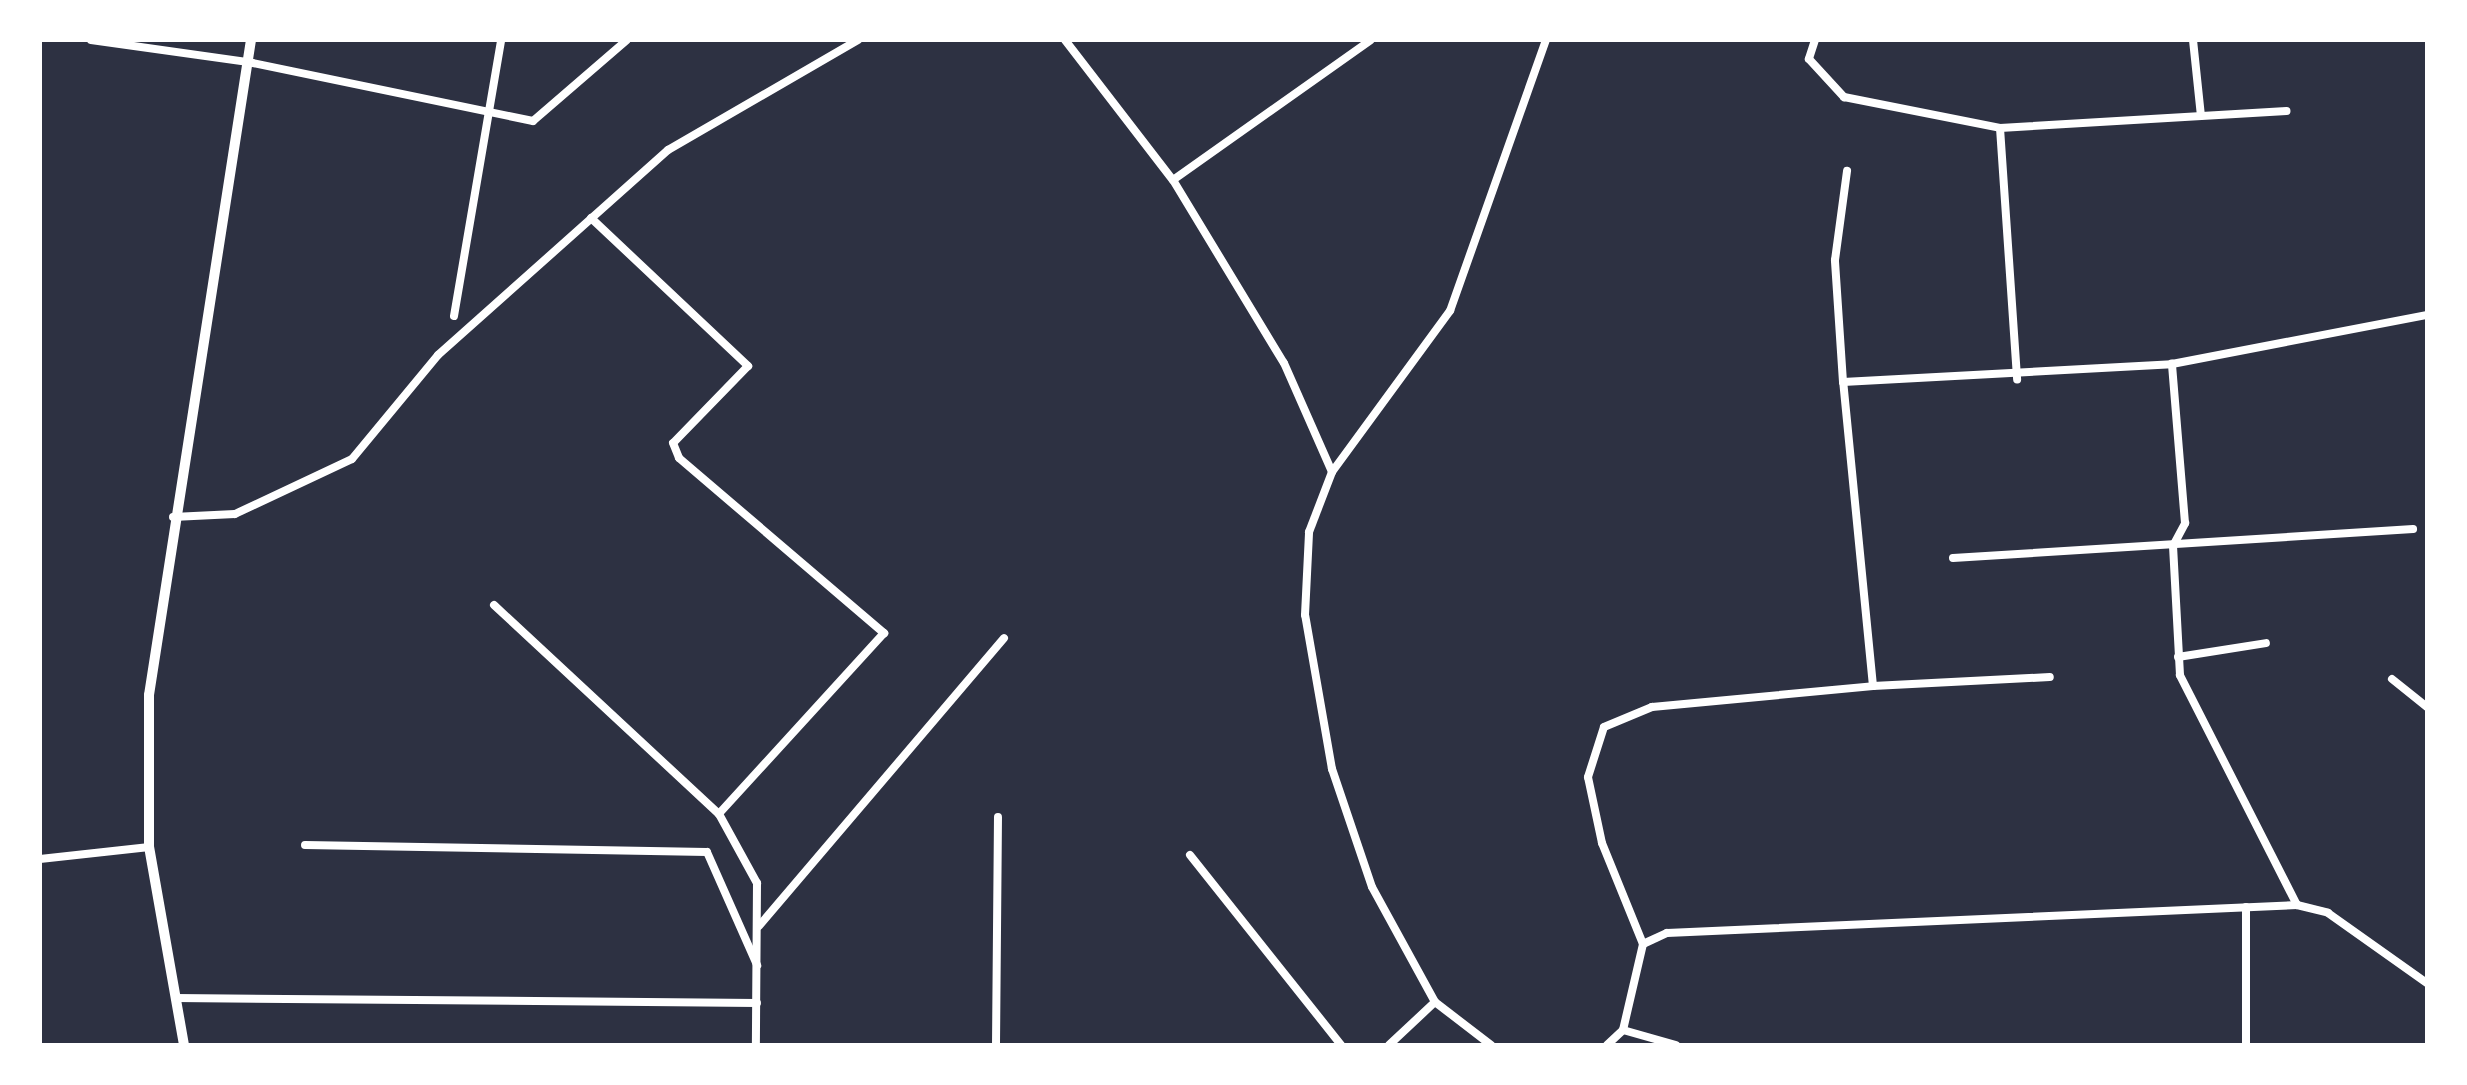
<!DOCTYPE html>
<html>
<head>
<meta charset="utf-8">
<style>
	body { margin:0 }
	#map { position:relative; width:2467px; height:1085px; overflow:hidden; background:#2d3142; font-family:"Zilla Slab",serif }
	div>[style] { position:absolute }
	.service>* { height:8px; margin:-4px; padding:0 4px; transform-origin:4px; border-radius:4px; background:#fff }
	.minor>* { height:10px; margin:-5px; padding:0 5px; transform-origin:5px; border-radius:5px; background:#fff }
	span { translate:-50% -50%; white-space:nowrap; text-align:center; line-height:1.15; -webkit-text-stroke:8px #fff; paint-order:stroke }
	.frame { position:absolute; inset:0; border:42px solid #fff; pointer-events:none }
</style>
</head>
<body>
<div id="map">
	<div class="service">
		<div style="left:91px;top:40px;width:159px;rotate:8deg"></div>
		<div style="left:248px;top:62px;width:291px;rotate:11.7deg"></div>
		<div style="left:533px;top:121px;width:124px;rotate:-40.8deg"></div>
		<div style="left:1065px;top:40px;width:177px;rotate:52.4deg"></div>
		<div style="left:1173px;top:180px;width:214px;rotate:58.8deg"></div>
		<div style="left:1284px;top:363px;width:119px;rotate:66.2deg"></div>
		<div style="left:1815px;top:40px;width:20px;rotate:108deg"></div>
		<div style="left:1809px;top:59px;width:52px;rotate:47.4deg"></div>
		<div style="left:1844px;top:97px;width:159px;rotate:11.2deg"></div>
		<div style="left:2000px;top:128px;width:287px;rotate:-3.4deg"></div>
		<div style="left:2193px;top:40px;width:76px;rotate:84deg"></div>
		<div style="left:2000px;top:128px;width:252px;rotate:86.1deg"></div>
		<div style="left:1173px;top:180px;width:242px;rotate:-35.3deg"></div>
		<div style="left:591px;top:218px;width:216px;rotate:43.3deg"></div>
		<div style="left:748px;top:366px;width:107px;rotate:134.2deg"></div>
		<div style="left:673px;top:443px;width:16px;rotate:68deg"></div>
		<div style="left:679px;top:458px;width:270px;rotate:40.5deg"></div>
		<div style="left:884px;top:633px;width:245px;rotate:132.4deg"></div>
		<div style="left:719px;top:814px;width:79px;rotate:61.2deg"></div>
		<div style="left:757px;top:883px;width:162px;rotate:90.4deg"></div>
		<div style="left:454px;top:316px;width:280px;rotate:-80.3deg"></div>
		<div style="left:1843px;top:382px;width:122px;rotate:-93.8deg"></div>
		<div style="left:1835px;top:260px;width:90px;rotate:-82.3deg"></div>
		<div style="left:173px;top:517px;width:62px;rotate:-2.8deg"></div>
		<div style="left:235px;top:514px;width:129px;rotate:-25.2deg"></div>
		<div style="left:352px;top:459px;width:135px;rotate:-50.4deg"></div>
		<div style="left:438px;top:355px;width:308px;rotate:-41.7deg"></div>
		<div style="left:668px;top:150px;width:220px;rotate:-30.1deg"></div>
		<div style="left:1953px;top:558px;width:461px;rotate:-3.6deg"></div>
		<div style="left:494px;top:605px;width:307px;rotate:42.9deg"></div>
		<div style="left:2178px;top:657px;width:89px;rotate:-9deg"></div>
		<div style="left:2392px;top:679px;width:45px;rotate:38.7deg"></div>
		<div style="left:1873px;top:686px;width:177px;rotate:-2.9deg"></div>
		<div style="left:305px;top:845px;width:402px;rotate:1deg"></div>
		<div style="left:707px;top:852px;width:124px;rotate:66.1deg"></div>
		<div style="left:1190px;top:855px;width:243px;rotate:51.5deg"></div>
		<div style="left:40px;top:859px;width:110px;rotate:-6.3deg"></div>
		<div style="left:2297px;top:905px;width:32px;rotate:14deg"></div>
		<div style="left:2328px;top:913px;width:121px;rotate:35.3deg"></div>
		<div style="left:759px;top:926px;width:378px;rotate:-49.6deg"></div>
		<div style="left:1643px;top:944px;width:109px;rotate:-112.1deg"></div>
		<div style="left:1602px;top:843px;width:67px;rotate:-102deg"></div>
		<div style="left:1588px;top:777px;width:52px;rotate:-72.3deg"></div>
		<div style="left:1604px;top:727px;width:52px;rotate:-22.6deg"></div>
		<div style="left:1652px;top:707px;width:222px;rotate:-5.4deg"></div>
		<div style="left:1873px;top:686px;width:305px;rotate:-95.6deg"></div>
		<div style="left:1843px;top:382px;width:329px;rotate:-3.1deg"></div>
		<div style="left:2172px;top:364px;width:260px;rotate:-10.9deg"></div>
		<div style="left:1643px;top:944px;width:26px;rotate:-25deg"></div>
		<div style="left:1667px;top:933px;width:631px;rotate:-2.54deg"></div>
		<div style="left:2297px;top:905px;width:258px;rotate:-117deg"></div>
		<div style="left:2180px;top:675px;width:129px;rotate:-93.1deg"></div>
		<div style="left:2173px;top:546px;width:26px;rotate:-62deg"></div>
		<div style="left:2185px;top:523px;width:160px;rotate:-94.7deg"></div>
		<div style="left:175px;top:998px;width:582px;rotate:0.49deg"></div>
		<div style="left:1435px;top:1002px;width:131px;rotate:-118.7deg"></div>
		<div style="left:1372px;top:887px;width:125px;rotate:-108.7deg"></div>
		<div style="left:1332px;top:769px;width:156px;rotate:-99.9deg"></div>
		<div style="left:1305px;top:615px;width:83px;rotate:-87.2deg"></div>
		<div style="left:1309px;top:532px;width:64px;rotate:-69deg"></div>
		<div style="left:1332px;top:472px;width:200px;rotate:-53.8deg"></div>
		<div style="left:1450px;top:311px;width:288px;rotate:-70.5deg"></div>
		<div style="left:1623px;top:1030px;width:55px;rotate:15.8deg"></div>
		<div style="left:996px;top:1045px;width:228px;rotate:-89.5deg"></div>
		<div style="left:1389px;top:1045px;width:63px;rotate:-43.1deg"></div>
		<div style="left:1435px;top:1002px;width:71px;rotate:37.5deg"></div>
		<div style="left:1607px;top:1045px;width:22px;rotate:-43deg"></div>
		<div style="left:1623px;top:1030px;width:88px;rotate:-76.9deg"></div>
		<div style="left:2246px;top:1045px;width:138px;rotate:-90deg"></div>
	</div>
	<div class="minor">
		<div style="left:184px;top:1045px;width:201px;rotate:-100deg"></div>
		<div style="left:149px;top:847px;width:152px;rotate:-90deg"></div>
		<div style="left:149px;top:695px;width:663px;rotate:-81.15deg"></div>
	</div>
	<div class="frame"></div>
</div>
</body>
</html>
